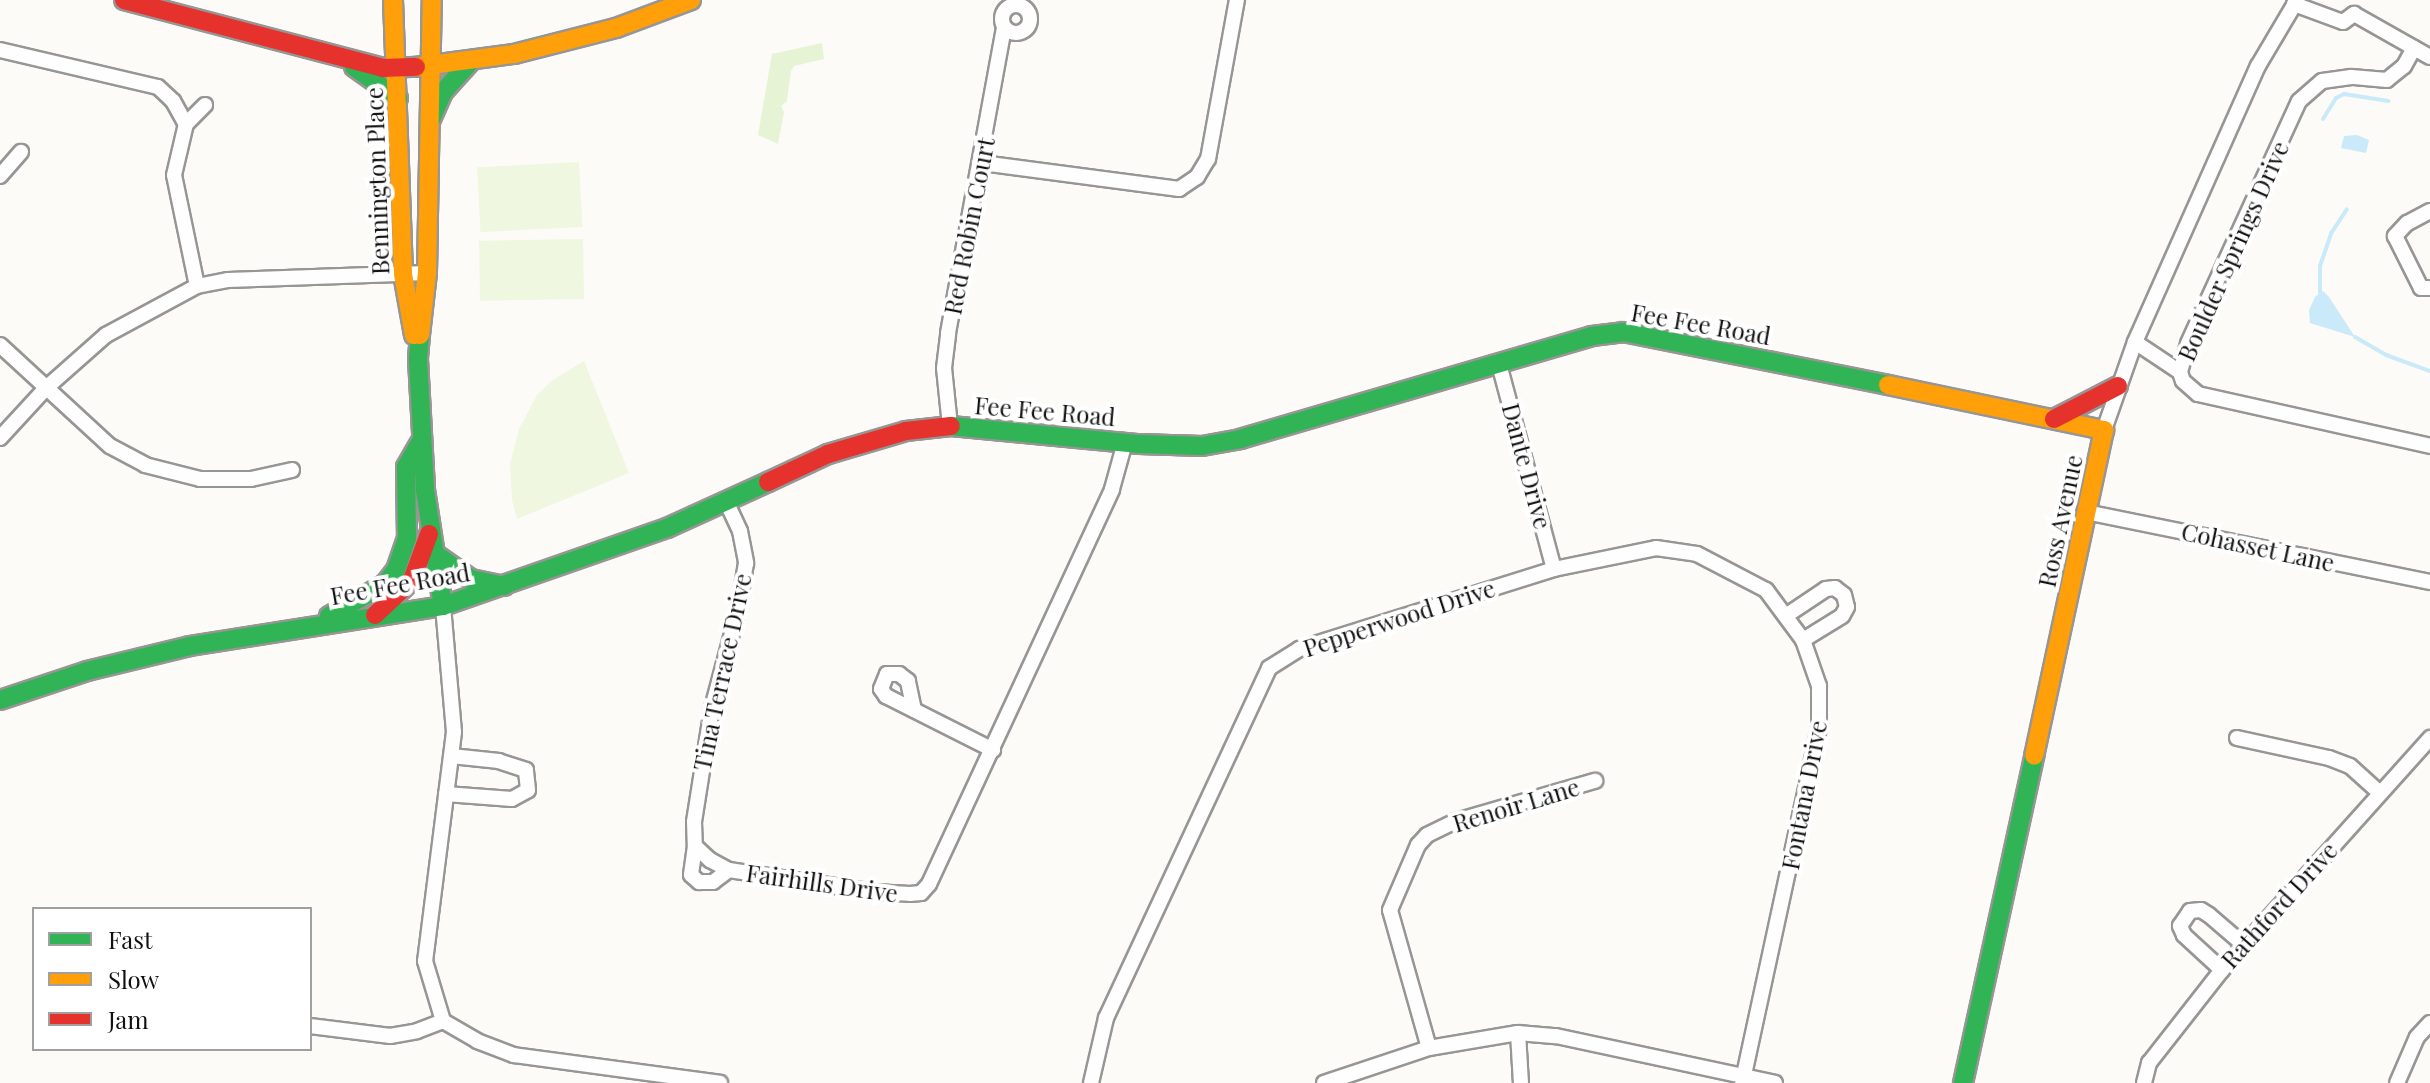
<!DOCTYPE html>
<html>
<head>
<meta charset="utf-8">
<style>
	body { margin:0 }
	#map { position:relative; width:2430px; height:1083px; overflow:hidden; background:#fcfbf7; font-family:"Playfair Display",serif }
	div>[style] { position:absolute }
	.green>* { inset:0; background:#e7f3d5 }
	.pitch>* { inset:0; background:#f0f7e0; transform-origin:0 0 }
	.water>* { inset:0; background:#caeaf9 }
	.stream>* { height:4px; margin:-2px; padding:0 2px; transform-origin:2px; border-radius:2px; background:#caeaf9 }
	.roads { filter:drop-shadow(2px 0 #979695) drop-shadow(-2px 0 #979695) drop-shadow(0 2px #979695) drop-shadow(0 -2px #979695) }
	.street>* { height:14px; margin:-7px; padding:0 7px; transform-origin:7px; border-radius:7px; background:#fffefe }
	.street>.ring { margin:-7px; padding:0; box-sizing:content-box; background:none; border:14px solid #fffefe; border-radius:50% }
	.fast>* { height:18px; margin:-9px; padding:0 9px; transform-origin:9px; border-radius:9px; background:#30b455 }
	.slow>* { height:18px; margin:-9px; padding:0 9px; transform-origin:9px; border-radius:9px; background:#ff9f0a }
	.jam>* { height:18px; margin:-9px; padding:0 9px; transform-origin:9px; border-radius:9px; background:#e5322d }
	span { translate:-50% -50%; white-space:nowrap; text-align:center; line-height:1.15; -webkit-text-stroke:8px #fff; paint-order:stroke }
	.street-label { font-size:24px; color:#111 }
	.legend { position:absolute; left:32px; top:907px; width:280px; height:144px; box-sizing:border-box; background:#fff; border:2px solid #a0a0a0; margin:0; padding:10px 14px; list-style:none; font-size:24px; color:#111 }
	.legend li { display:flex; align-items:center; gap:16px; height:40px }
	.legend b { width:40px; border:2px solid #a0a0a0 }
</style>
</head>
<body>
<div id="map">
	<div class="green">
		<div style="clip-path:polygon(822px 43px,824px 59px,794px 66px,791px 71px,787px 101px,781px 106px,784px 112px,778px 144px,758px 135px,772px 54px)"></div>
	</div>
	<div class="pitch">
		<div style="left:579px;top:162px;width:65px;height:102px;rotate:87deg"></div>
		<div style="left:583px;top:239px;width:60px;height:104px;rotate:89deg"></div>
		<div style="clip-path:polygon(584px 361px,629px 473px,517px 519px,512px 500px,510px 464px,519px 429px,537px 395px,553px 380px)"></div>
	</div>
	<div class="water">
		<div style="clip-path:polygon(2357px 135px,2369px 140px,2366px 153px,2341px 148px,2344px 136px)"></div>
		<div style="clip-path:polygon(2323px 291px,2329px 297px,2355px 337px,2310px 323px,2309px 310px,2315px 297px)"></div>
	</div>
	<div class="stream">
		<div style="left:2323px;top:119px;width:25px;rotate:-58deg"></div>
		<div style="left:2336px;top:98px;width:9px;rotate:-27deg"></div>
		<div style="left:2344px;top:94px;width:45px;rotate:9deg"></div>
		<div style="left:2320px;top:293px;width:27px;rotate:-90deg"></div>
		<div style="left:2320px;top:266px;width:36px;rotate:-71deg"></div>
		<div style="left:2332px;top:232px;width:27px;rotate:-57deg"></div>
		<div style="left:2355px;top:337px;width:36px;rotate:30deg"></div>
		<div style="left:2386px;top:355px;width:47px;rotate:20deg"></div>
	</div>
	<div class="roads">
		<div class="street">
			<div style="left:2294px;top:4px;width:52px;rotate:20.2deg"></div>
			<div style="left:2343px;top:22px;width:14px;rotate:-36deg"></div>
			<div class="ring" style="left:1002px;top:5px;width:14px;height:14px"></div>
			<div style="left:2354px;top:14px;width:87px;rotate:29.5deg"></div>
			<div style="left:2414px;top:48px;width:21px;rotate:119deg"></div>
			<div style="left:2404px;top:66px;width:22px;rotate:141deg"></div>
			<div style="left:2387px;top:80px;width:36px;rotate:-175deg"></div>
			<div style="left:2351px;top:77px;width:29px;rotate:172deg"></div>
			<div style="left:2322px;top:81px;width:30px;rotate:139deg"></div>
			<div style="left:2299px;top:101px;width:267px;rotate:114.6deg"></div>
			<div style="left:2188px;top:344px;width:29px;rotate:106deg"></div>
			<div style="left:2180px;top:372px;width:9px;rotate:72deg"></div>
			<div style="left:2183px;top:381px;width:20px;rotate:41deg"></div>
			<div style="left:2198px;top:394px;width:238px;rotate:12.6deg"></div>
			<div style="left:0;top:50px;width:162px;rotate:13.2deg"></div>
			<div style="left:158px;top:87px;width:21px;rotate:43deg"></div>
			<div style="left:173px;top:101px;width:26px;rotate:61deg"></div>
			<div style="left:982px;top:163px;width:199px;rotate:7.5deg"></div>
			<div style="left:1179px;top:189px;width:22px;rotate:-34deg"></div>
			<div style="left:1197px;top:177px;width:21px;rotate:-59deg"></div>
			<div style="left:1208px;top:159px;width:162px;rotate:-79.7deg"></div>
			<div style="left:0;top:176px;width:32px;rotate:-49deg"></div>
			<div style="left:2430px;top:211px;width:26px;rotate:152deg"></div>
			<div style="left:2407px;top:223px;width:18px;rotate:133deg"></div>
			<div style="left:2395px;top:236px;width:58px;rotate:63.4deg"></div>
			<div style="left:2421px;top:288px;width:9px"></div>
			<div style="left:197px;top:286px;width:113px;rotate:-101.7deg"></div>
			<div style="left:174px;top:175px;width:52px;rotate:-76.8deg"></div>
			<div style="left:186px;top:124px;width:27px;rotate:-45deg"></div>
			<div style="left:2135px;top:342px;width:54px;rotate:33.7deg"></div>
			<div style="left:0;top:345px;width:149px;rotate:42.6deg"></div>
			<div style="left:110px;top:446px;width:40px;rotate:28deg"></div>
			<div style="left:145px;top:465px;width:57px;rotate:14.3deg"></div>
			<div style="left:200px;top:479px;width:51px"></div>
			<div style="left:251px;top:479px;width:42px;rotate:-12.4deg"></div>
			<div style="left:1499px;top:364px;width:212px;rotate:75deg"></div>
			<div style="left:950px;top:426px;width:58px;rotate:-95.9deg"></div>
			<div style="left:944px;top:368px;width:35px;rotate:-83deg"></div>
			<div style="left:948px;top:333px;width:310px;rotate:-79.6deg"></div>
			<div style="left:2104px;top:430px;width:93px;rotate:-70.6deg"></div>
			<div style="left:2135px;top:342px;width:302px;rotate:-66deg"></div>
			<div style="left:2258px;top:66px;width:77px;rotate:-59.4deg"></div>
			<div style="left:0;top:438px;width:68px;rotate:-47.4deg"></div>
			<div style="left:46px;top:388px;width:80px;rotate:-41.5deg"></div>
			<div style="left:106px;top:335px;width:103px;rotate:-28.3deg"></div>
			<div style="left:197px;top:286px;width:32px;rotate:-11deg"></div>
			<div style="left:228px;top:280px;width:199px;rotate:-2deg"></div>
			<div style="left:726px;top:501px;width:33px;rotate:65deg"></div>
			<div style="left:740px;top:531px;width:33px;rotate:79deg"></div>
			<div style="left:746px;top:563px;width:49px;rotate:99.5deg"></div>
			<div style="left:738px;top:611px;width:100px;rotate:105deg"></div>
			<div style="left:712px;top:708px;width:115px;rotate:99deg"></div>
			<div style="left:694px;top:822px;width:24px;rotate:88deg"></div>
			<div style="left:695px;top:846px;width:21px;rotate:43deg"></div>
			<div style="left:710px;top:860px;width:21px;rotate:28deg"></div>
			<div style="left:729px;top:870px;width:147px;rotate:8.6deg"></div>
			<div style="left:874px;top:892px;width:36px;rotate:3deg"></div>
			<div style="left:910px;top:894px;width:11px;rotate:-5deg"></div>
			<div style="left:921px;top:893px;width:12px;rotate:-48deg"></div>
			<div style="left:929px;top:884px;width:435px;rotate:-65.1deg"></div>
			<div style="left:1112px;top:489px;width:49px;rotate:-74.5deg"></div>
			<div style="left:2086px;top:512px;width:351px;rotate:11.5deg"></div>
			<div style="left:443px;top:606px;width:126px;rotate:85deg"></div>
			<div style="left:454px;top:732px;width:231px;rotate:97.2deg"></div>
			<div style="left:425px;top:961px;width:63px;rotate:73.3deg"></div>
			<div style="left:1787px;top:615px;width:47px;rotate:-33.7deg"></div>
			<div style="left:1826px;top:589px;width:9px;rotate:-6deg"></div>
			<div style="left:1835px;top:588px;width:11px;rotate:38deg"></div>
			<div style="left:1844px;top:595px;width:12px;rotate:76deg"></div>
			<div style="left:1847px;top:607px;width:10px;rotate:119deg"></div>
			<div style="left:1842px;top:616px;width:46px;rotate:148.4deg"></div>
			<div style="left:914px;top:710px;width:30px;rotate:-102deg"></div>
			<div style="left:908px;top:681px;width:11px;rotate:-142deg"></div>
			<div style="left:899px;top:674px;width:12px;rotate:180deg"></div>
			<div style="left:887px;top:674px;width:16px;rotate:112deg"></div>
			<div style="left:881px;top:689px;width:9px;rotate:54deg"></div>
			<div style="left:886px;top:696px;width:120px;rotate:26.8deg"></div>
			<div style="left:2237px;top:738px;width:94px;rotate:12.3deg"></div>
			<div style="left:2329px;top:758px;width:22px;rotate:21deg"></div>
			<div style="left:2350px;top:766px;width:39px;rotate:42deg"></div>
			<div style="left:446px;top:794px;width:66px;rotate:4.3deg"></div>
			<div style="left:512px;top:799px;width:18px;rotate:-29deg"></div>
			<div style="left:528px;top:790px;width:20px;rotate:-96deg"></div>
			<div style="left:526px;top:770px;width:28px;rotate:-162deg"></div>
			<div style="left:499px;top:761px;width:48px;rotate:-174.1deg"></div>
			<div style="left:695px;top:846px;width:29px;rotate:98deg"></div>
			<div style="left:691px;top:875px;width:11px;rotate:41deg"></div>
			<div style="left:699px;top:882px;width:14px"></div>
			<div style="left:713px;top:882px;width:20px;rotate:-37deg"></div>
			<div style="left:2222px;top:970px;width:52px;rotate:-137.4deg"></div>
			<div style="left:2184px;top:935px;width:10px;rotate:-114deg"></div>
			<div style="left:2180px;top:926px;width:18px;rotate:-56deg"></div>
			<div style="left:2190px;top:911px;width:11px;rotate:-5deg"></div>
			<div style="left:2201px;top:910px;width:9px;rotate:32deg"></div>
			<div style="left:2209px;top:915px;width:48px;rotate:40.7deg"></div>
			<div style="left:310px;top:1026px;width:81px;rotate:7.1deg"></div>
			<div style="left:390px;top:1036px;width:27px;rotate:-10deg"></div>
			<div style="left:417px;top:1031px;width:28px;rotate:-21deg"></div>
			<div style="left:443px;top:1021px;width:39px;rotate:30deg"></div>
			<div style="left:477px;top:1041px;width:40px;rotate:21deg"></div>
			<div style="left:514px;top:1055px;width:208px;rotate:7.7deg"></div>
			<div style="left:1518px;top:1033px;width:50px;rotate:86.6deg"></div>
			<div style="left:1429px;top:1048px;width:143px;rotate:-105.8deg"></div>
			<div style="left:1390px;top:910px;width:71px;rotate:-66.7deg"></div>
			<div style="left:1418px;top:845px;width:13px;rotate:-48deg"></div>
			<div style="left:1427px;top:835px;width:32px;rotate:-26deg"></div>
			<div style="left:1456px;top:821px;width:145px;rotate:-16.1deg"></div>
			<div style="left:1091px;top:1083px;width:67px;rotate:-77deg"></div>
			<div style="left:1106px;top:1018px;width:386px;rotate:-65deg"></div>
			<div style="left:1269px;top:668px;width:36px;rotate:-32deg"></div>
			<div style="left:1299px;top:649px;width:267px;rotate:-17.4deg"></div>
			<div style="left:1554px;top:569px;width:104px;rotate:-11.6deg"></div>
			<div style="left:1656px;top:548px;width:41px;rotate:8.3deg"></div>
			<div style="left:1697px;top:554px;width:78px;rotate:27.6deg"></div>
			<div style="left:1766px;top:590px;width:62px;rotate:53.5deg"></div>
			<div style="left:1803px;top:640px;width:49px;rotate:70.8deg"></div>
			<div style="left:1819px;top:686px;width:42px;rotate:90deg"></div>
			<div style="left:1819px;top:728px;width:363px;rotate:102.2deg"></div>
			<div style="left:1324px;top:1083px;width:111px;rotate:-18.4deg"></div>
			<div style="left:1429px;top:1048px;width:90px;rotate:-9.6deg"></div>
			<div style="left:1518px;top:1033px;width:38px;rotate:5deg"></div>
			<div style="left:1556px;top:1036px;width:224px;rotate:12.1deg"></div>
			<div style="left:2144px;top:1083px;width:21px;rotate:-76deg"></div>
			<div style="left:2149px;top:1063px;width:118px;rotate:-51.9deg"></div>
			<div style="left:2222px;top:970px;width:312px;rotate:-48.1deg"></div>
			<div style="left:2397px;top:1083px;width:50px;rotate:-66.5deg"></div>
			<div style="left:2417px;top:1037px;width:19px;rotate:-47deg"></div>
		</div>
		<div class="fast">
			<div style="left:354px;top:67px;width:54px;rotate:35.2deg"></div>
			<div style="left:431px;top:119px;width:30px;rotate:-66deg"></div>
			<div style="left:443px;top:92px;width:42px;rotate:-47.9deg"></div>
			<div style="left:420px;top:335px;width:24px;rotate:95deg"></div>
			<div style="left:418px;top:359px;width:131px;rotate:86.9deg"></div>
			<div style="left:425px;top:490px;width:117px;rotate:81.2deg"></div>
			<div style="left:951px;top:426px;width:189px;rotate:5.5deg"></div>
			<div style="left:1139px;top:444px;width:63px;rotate:1.8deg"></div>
			<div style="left:1202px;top:446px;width:39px;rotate:-10deg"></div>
			<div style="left:1240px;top:439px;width:367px;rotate:-16.3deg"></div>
			<div style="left:1592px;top:336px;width:31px;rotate:-7deg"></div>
			<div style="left:1623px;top:332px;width:270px;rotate:11.3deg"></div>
			<div style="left:435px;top:554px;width:44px;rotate:34.8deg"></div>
			<div style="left:471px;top:579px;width:34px;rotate:12deg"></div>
			<div style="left:329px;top:616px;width:64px;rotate:-29.7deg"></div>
			<div style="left:385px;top:584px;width:18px;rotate:-52deg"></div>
			<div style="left:396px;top:570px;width:34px;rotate:-71deg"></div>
			<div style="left:407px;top:538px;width:71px;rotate:-90.8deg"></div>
			<div style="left:406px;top:467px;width:28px;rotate:-60deg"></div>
			<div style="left:0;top:700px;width:92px;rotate:-18.4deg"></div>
			<div style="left:87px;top:671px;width:106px;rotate:-13.6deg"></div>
			<div style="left:190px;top:646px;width:256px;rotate:-9deg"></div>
			<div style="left:443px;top:606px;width:237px;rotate:-19.2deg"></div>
			<div style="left:667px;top:528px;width:111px;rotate:-24.5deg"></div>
			<div style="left:1963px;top:1083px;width:335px;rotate:-77.7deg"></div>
		</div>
		<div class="slow">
			<div style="left:393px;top:0;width:274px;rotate:87.9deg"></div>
			<div style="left:403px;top:274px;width:62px;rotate:79.8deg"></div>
			<div style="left:416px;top:67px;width:99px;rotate:-7.6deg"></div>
			<div style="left:514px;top:54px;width:105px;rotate:-14.3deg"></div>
			<div style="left:616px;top:28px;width:80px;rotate:-20.5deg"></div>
			<div style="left:420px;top:335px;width:62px;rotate:-83.6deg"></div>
			<div style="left:427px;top:273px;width:273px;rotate:-89deg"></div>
			<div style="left:1888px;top:385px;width:221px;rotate:11.8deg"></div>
			<div style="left:2104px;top:430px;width:333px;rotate:102.1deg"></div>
		</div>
		<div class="jam">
			<div style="left:124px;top:0;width:269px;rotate:14.7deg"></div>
			<div style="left:384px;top:68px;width:32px;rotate:-2deg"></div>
			<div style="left:2054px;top:419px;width:72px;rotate:-27.3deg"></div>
			<div style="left:768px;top:482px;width:66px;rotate:-25deg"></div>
			<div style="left:828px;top:454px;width:81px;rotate:-16.4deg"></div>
			<div style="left:906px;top:431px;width:45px;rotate:-6.3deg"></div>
			<div style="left:375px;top:615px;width:51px;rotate:-43.4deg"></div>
			<div style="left:412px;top:580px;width:49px;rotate:-69.7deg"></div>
		</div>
	</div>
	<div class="street-label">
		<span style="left:377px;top:181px;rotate:-92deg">Bennington Place</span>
		<span style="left:969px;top:226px;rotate:-79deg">Red Robin Court</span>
		<span style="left:2233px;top:251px;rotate:-66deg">Boulder Springs Drive</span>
		<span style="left:1701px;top:324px;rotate:10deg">Fee Fee Road</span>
		<span style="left:1045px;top:411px;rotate:5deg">Fee Fee Road</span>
		<span style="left:1527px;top:466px;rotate:75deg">Dante Drive</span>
		<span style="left:2060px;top:521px;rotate:-78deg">Ross Avenue</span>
		<span style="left:2258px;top:547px;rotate:12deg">Cohasset Lane</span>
		<span style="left:400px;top:584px;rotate:-10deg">Fee Fee Road</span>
		<span style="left:1399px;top:618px;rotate:-18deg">Pepperwood Drive</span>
		<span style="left:722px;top:672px;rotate:-78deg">Tina Terrace Drive</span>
		<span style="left:1804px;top:795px;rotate:-79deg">Fontana Drive</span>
		<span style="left:1516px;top:805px;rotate:-17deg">Renoir Lane</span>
		<span style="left:822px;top:883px;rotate:8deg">Fairhills Drive</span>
		<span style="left:2279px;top:905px;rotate:-48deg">Rathford Drive</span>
	</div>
	<ul class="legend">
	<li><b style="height:10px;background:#30b455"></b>Fast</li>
	<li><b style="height:10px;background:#ff9f0a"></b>Slow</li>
	<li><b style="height:10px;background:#e5322d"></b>Jam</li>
	</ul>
</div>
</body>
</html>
